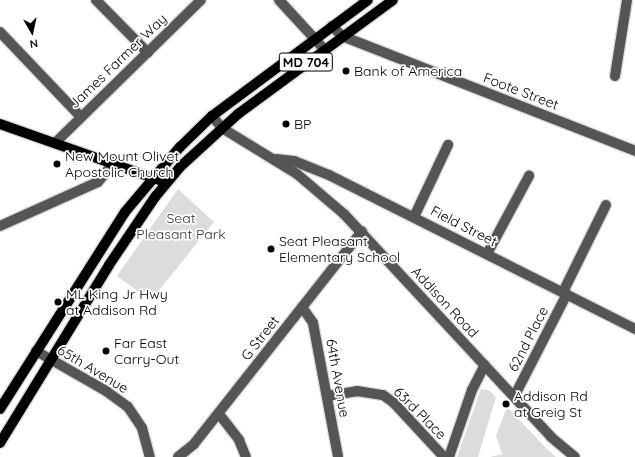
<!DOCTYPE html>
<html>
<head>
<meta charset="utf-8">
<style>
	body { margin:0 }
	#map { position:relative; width:635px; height:457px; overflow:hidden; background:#fff; font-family:Quicksand,sans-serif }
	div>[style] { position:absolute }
	.green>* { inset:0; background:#dcdcdc }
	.roads { filter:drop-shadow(1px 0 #dbdbdb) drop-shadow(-1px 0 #dbdbdb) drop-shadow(0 1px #dbdbdb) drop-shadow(0 -1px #dbdbdb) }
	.minor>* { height:10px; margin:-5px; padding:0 5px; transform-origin:5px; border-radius:5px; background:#555 }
	.major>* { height:10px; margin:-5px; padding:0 5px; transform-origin:5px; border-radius:5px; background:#000 }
	.dots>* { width:11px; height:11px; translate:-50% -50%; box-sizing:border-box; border:2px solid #fff; border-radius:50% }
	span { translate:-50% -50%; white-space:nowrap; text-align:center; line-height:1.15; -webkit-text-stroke:3.5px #fff; paint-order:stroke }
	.shield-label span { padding:1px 3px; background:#fff; border:1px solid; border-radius:3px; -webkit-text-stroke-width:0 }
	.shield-label { font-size:13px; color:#000; font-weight:700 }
	.street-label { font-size:14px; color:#000 }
	.poi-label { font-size:14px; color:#000 }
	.left { translate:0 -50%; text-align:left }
	.park-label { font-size:14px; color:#333 }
	.north { position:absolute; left:12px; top:12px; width:40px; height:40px; -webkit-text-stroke:3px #fff; paint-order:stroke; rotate:171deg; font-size:11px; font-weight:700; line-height:16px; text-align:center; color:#000 }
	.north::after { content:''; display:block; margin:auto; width:14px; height:18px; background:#000; clip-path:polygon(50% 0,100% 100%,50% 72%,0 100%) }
</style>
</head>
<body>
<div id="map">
	<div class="green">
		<div style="clip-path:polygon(178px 189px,214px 222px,152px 299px,147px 298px,117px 276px)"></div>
		<div style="clip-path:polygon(481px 389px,490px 391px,496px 397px,478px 457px,457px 457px)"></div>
		<div style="clip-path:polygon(507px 407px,546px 448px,556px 457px,490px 457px,502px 454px,496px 436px)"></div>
	</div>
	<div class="roads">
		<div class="minor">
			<div style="left:96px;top:0;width:74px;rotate:45.5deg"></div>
			<div style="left:279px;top:0;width:67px;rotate:47.4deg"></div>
			<div style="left:332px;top:26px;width:14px;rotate:45deg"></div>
			<div style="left:342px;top:36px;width:315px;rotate:21.4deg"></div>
			<div style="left:0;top:32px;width:117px;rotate:46.4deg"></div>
			<div style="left:615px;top:76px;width:77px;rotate:-81deg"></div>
			<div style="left:212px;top:116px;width:16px;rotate:50deg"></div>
			<div style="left:222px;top:128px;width:88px;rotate:31.5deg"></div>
			<div style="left:297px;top:174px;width:62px;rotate:40.4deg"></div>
			<div style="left:344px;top:214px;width:304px;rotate:47.1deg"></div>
			<div style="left:551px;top:437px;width:31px;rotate:40deg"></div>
			<div style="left:55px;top:143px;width:204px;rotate:-44.4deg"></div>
			<div style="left:276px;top:159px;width:18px;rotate:6deg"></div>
			<div style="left:294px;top:161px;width:38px;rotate:22deg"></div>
			<div style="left:329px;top:175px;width:343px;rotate:26.7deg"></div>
			<div style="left:414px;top:217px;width:80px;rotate:-64.7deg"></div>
			<div style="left:0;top:226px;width:107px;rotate:-24.2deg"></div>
			<div style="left:98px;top:182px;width:26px;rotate:-51deg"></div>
			<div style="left:487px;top:254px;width:89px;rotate:-61.7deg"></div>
			<div style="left:563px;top:292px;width:97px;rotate:-63.7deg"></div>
			<div style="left:302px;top:307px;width:19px;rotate:55deg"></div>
			<div style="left:313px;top:323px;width:136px;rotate:79.4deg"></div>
			<div style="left:36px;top:351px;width:81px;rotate:29.7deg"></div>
			<div style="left:106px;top:391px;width:27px;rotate:36deg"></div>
			<div style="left:128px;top:407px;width:25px;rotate:56deg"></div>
			<div style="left:142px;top:428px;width:30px;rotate:75deg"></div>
			<div style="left:327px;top:396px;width:30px;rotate:-9deg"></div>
			<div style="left:357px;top:391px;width:26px;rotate:9deg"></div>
			<div style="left:383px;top:395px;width:14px;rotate:36deg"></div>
			<div style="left:394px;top:403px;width:74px;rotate:47.2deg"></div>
			<div style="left:514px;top:397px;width:116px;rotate:-62.8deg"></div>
			<div style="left:219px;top:414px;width:33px;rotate:52deg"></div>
			<div style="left:239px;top:440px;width:18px;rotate:68deg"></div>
			<div style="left:178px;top:457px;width:21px;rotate:-39deg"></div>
			<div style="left:194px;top:444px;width:271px;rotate:-51.7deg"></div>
			<div style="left:449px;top:457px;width:71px;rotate:-71.1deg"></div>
			<div style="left:472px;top:390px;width:28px;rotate:-63deg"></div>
		</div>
		<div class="major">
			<div style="left:0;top:124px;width:169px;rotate:19.4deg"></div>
			<div style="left:0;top:409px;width:233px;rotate:-57.6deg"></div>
			<div style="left:125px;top:212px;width:85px;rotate:-49.8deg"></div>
			<div style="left:180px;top:147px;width:45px;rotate:-44.1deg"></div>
			<div style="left:212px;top:116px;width:194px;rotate:-36.6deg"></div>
			<div style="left:0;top:443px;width:209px;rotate:-58.5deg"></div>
			<div style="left:109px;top:265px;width:82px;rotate:-55.9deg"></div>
			<div style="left:155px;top:197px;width:40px;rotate:-50deg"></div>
			<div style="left:181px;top:166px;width:77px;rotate:-42.4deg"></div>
			<div style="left:238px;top:114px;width:192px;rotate:-36.3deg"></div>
		</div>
	</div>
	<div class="dots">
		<div style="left:346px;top:71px;background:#000"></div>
		<div style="left:286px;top:124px;background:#000"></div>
		<div style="left:57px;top:164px;background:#000"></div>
		<div style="left:271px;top:249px;background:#000"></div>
		<div style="left:58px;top:302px;background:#000"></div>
		<div style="left:106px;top:351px;background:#000"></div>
		<div style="left:506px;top:404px;background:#000"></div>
	</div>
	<div class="shield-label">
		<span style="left:306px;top:62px">MD 704</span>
	</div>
	<div class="street-label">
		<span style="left:118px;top:61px;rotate:-44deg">James Farmer Way</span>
		<span style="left:521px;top:91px;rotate:21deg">Foote Street</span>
		<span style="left:464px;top:226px;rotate:27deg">Field Street</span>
		<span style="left:445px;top:302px;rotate:47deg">Addison Road</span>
		<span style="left:260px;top:338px;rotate:-52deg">G Street</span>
		<span style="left:528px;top:339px;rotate:-63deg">62nd Place</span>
		<span style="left:93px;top:369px;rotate:31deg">65th Avenue</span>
		<span style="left:338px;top:378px;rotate:80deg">64th Avenue</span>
		<span style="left:420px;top:413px;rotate:45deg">63rd Place</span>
	</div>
	<div class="poi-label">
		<span class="left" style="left:354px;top:71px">Bank of America</span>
		<span class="left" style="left:294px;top:124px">BP</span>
		<span class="left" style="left:65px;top:164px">New Mount Olivet<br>Apostolic Church</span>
		<span class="left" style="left:279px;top:249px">Seat Pleasant<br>Elementary School</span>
		<span class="left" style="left:66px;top:302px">ML King Jr Hwy<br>at Addison Rd</span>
		<span class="left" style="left:114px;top:351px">Far East<br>Carry-Out</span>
		<span class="left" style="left:514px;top:404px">Addison Rd<br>at Greig St</span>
	</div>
	<div class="park-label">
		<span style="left:181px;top:226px">Seat<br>Pleasant Park</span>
	</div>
	<div class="north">N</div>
</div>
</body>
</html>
